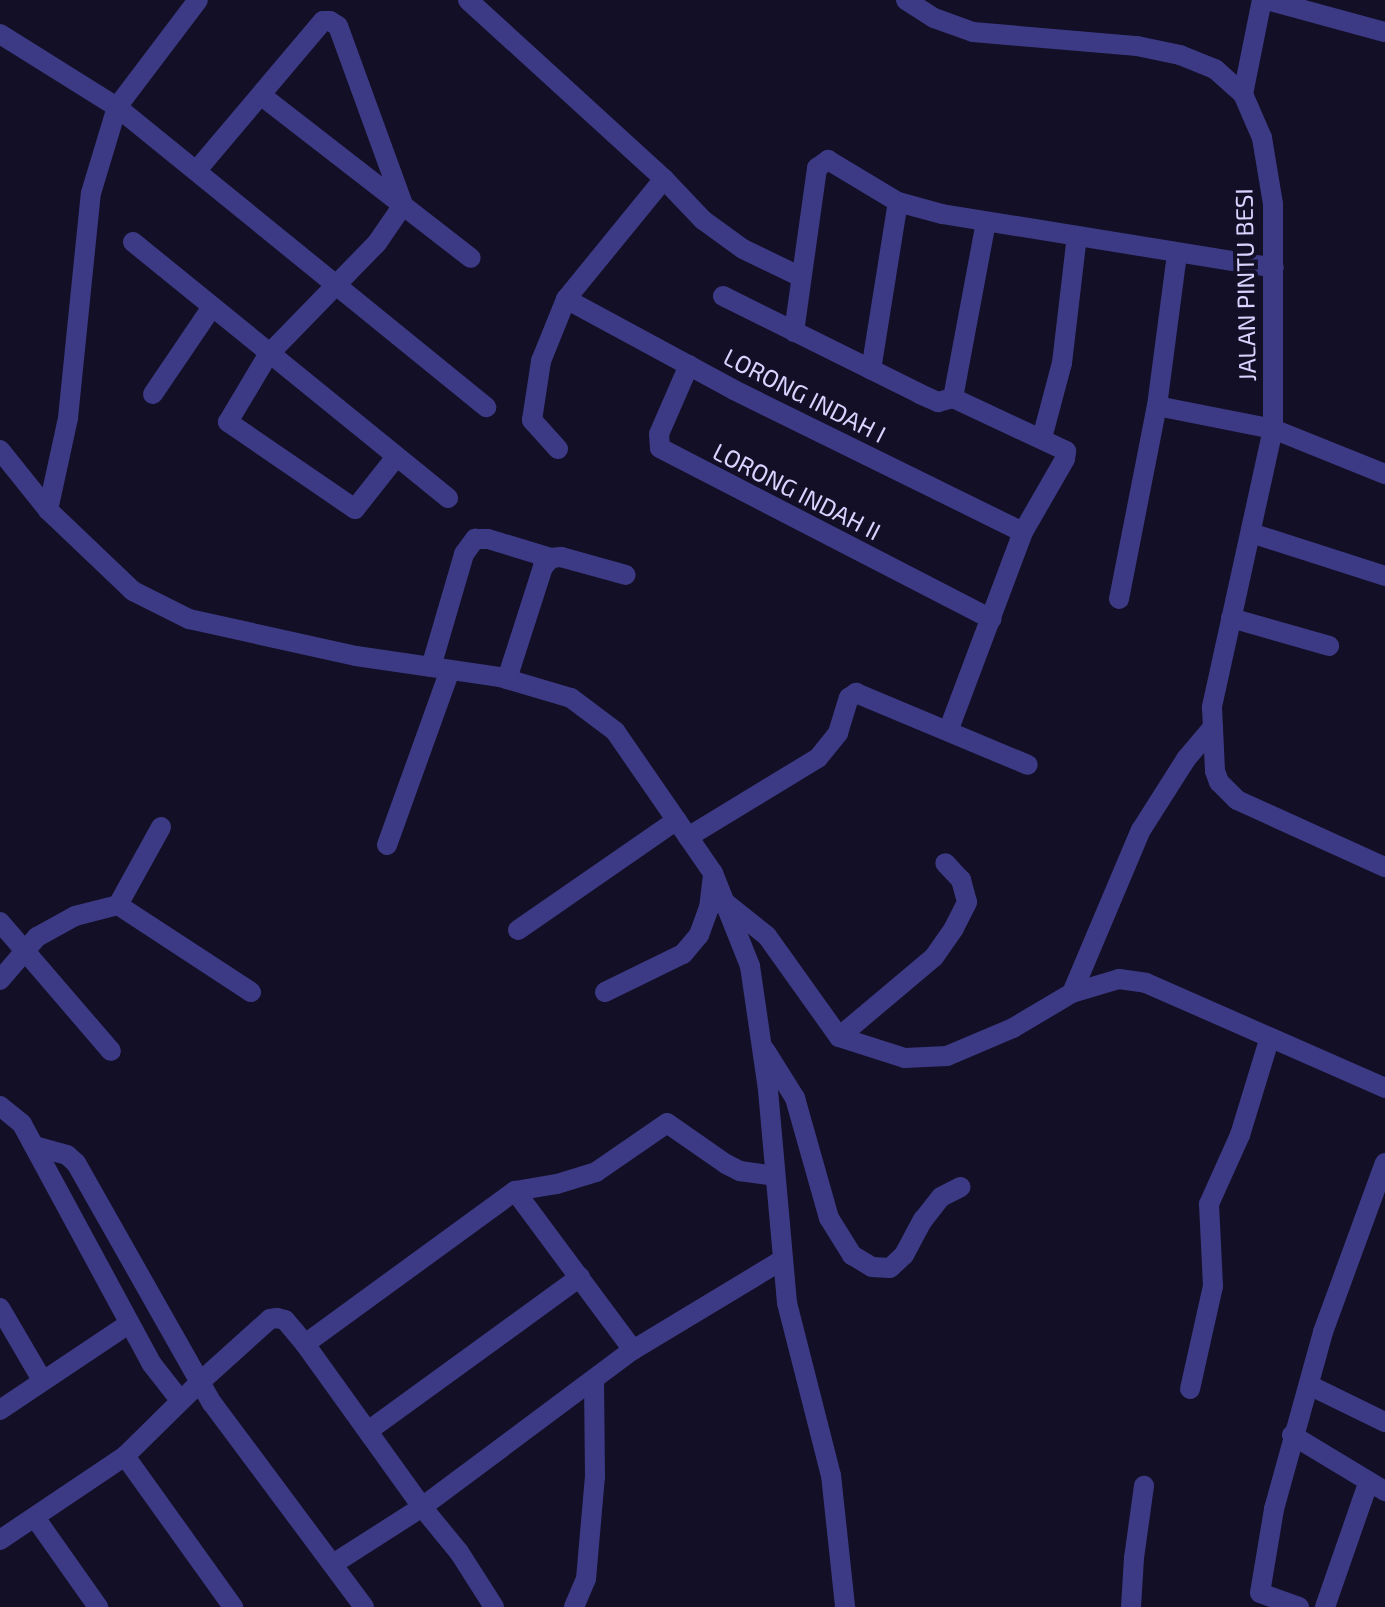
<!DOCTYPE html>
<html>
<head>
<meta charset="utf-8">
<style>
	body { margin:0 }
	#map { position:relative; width:1385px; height:1607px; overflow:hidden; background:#130f26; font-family:"Exo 2",sans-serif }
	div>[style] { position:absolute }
	.minor>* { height:20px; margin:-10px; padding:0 10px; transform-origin:10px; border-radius:10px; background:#3d3a85 }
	span { translate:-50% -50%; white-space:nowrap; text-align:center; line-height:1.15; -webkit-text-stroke:8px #130f26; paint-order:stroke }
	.street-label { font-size:24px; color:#d9d4ff }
</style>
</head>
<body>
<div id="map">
	<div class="minor">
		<div style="left:468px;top:0;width:265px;rotate:42.4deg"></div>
		<div style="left:664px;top:179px;width:57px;rotate:46.4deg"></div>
		<div style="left:703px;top:220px;width:49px;rotate:35.9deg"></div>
		<div style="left:743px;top:249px;width:64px;rotate:25.8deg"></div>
		<div style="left:906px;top:0;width:33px;rotate:33deg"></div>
		<div style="left:934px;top:18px;width:41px;rotate:19.7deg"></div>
		<div style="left:973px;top:32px;width:165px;rotate:4.9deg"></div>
		<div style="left:1137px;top:46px;width:44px;rotate:11.8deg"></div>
		<div style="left:1180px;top:55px;width:38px;rotate:22deg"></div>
		<div style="left:1215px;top:69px;width:38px;rotate:42deg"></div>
		<div style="left:1243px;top:94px;width:48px;rotate:66.6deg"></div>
		<div style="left:1262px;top:138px;width:67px;rotate:80.5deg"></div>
		<div style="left:1273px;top:204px;width:225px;rotate:90deg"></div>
		<div style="left:1273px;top:429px;width:121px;rotate:21.9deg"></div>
		<div style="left:1267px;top:0;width:122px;rotate:15.2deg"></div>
		<div style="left:0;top:34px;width:138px;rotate:32deg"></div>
		<div style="left:117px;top:107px;width:476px;rotate:39.1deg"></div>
		<div style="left:1243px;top:94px;width:96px;rotate:-78.6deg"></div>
		<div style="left:262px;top:96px;width:264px;rotate:37.8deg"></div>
		<div style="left:197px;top:170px;width:195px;rotate:-49.8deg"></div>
		<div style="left:323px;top:21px;width:7px"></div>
		<div style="left:330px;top:21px;width:9px;rotate:32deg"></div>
		<div style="left:338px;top:26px;width:190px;rotate:70deg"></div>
		<div style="left:133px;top:242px;width:406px;rotate:39.1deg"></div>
		<div style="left:723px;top:296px;width:220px;rotate:26.4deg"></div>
		<div style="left:920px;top:394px;width:20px;rotate:24deg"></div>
		<div style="left:938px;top:402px;width:16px;rotate:-15deg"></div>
		<div style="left:953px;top:398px;width:125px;rotate:25.1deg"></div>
		<div style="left:1066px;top:451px;width:8px;rotate:97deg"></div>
		<div style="left:1065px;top:459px;width:84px;rotate:119.9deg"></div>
		<div style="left:1023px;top:532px;width:210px;rotate:110.6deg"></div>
		<div style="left:566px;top:299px;width:191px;rotate:28.4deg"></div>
		<div style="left:734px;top:390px;width:322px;rotate:26.2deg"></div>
		<div style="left:794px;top:332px;width:166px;rotate:-82deg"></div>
		<div style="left:817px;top:168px;width:14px;rotate:-36deg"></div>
		<div style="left:828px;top:160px;width:82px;rotate:31deg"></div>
		<div style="left:898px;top:202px;width:46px;rotate:15.3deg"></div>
		<div style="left:942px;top:214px;width:336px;rotate:9.2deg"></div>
		<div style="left:689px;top:365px;width:75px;rotate:113.5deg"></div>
		<div style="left:659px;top:434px;width:14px;rotate:86deg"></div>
		<div style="left:660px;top:448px;width:373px;rotate:27.3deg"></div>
		<div style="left:871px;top:370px;width:170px;rotate:-80.9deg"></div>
		<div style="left:153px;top:394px;width:105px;rotate:-55.9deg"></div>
		<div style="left:953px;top:398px;width:179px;rotate:-79.4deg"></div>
		<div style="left:1157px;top:406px;width:118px;rotate:11.2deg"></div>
		<div style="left:1273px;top:429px;width:285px;rotate:102.4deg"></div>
		<div style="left:1212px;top:707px;width:64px;rotate:87.3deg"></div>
		<div style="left:1215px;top:771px;width:12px;rotate:70deg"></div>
		<div style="left:1219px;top:782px;width:25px;rotate:45deg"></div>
		<div style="left:1237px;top:800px;width:162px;rotate:24.4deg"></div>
		<div style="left:1042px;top:438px;width:78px;rotate:-75.1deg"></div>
		<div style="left:1062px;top:363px;width:128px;rotate:-83.3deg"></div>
		<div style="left:558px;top:449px;width:39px;rotate:-132deg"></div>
		<div style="left:532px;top:420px;width:60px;rotate:-81.3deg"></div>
		<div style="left:541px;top:361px;width:67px;rotate:-68deg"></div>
		<div style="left:566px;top:299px;width:155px;rotate:-50.8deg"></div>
		<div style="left:0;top:450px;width:77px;rotate:51.3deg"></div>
		<div style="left:48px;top:510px;width:117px;rotate:43.6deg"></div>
		<div style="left:133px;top:591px;width:63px;rotate:26.6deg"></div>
		<div style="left:189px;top:619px;width:171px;rotate:12.5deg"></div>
		<div style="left:356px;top:656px;width:146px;rotate:8.3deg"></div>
		<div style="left:500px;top:677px;width:74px;rotate:16.5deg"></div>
		<div style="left:571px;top:698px;width:55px;rotate:36.9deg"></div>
		<div style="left:615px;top:731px;width:173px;rotate:55.4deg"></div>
		<div style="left:713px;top:873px;width:100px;rotate:68.3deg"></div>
		<div style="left:750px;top:966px;width:125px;rotate:81.7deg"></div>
		<div style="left:768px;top:1090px;width:214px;rotate:84.9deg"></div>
		<div style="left:787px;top:1303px;width:178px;rotate:75.7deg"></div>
		<div style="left:831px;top:1475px;width:133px;rotate:83.9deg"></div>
		<div style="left:396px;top:457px;width:66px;rotate:128.3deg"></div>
		<div style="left:355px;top:509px;width:154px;rotate:-145.6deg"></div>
		<div style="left:228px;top:422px;width:78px;rotate:-59.2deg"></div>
		<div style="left:268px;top:355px;width:156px;rotate:-45.8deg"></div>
		<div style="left:377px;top:243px;width:46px;rotate:-55.6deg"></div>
		<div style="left:48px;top:510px;width:94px;rotate:-77.7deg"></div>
		<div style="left:68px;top:418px;width:226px;rotate:-84.2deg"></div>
		<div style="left:91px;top:193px;width:90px;rotate:-73.2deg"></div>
		<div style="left:117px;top:107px;width:134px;rotate:-52.9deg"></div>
		<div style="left:1251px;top:533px;width:141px;rotate:17.8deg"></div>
		<div style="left:1119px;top:599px;width:197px;rotate:-78.9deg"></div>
		<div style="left:1157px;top:406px;width:153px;rotate:-82.5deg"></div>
		<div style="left:1231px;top:618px;width:102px;rotate:15.9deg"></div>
		<div style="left:431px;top:667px;width:118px;rotate:-73.7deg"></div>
		<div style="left:464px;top:554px;width:19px;rotate:-54deg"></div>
		<div style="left:475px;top:539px;width:13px"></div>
		<div style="left:488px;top:539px;width:66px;rotate:16.8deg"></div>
		<div style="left:507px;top:679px;width:118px;rotate:-72.2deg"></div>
		<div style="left:543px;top:567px;width:12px;rotate:-48deg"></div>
		<div style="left:551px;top:558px;width:10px;rotate:-6deg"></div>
		<div style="left:561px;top:557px;width:67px;rotate:15.5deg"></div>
		<div style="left:688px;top:837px;width:152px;rotate:-31.3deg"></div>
		<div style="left:818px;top:758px;width:32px;rotate:-51deg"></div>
		<div style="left:838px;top:733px;width:37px;rotate:-73deg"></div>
		<div style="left:849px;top:698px;width:9px;rotate:-36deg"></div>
		<div style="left:856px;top:693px;width:186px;rotate:22.7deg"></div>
		<div style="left:387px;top:845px;width:186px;rotate:-70.2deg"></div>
		<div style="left:727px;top:904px;width:51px;rotate:38.7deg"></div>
		<div style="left:767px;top:936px;width:124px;rotate:54.5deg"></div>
		<div style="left:839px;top:1037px;width:69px;rotate:17.7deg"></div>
		<div style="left:905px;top:1058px;width:42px;rotate:-2.7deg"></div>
		<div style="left:947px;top:1056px;width:72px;rotate:-23deg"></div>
		<div style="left:1013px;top:1028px;width:69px;rotate:-30.7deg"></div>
		<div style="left:1072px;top:993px;width:49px;rotate:-16.6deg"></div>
		<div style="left:1119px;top:979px;width:27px;rotate:8deg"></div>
		<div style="left:1146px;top:983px;width:261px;rotate:23.7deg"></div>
		<div style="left:118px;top:905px;width:159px;rotate:33.2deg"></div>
		<div style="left:0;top:922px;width:170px;rotate:49.3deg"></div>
		<div style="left:518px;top:930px;width:193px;rotate:-34.7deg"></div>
		<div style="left:0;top:980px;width:57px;rotate:-49.3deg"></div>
		<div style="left:37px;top:937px;width:43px;rotate:-28.9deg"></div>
		<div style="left:75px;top:916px;width:44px;rotate:-14.3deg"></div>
		<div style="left:118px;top:905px;width:89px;rotate:-61.1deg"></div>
		<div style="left:605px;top:992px;width:87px;rotate:-26deg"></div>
		<div style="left:683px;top:954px;width:25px;rotate:-50deg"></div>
		<div style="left:699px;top:935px;width:29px;rotate:-70deg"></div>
		<div style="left:709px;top:908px;width:31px;rotate:-83deg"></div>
		<div style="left:1072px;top:993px;width:177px;rotate:-67.1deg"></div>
		<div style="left:1141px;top:830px;width:84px;rotate:-57.6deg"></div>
		<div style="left:1186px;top:759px;width:42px;rotate:-49.8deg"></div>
		<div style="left:839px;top:1037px;width:124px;rotate:-40.1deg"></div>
		<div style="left:934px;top:957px;width:35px;rotate:-55deg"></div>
		<div style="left:954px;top:928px;width:29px;rotate:-63deg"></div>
		<div style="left:967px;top:902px;width:23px;rotate:-105deg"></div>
		<div style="left:961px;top:880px;width:23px;rotate:-133deg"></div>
		<div style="left:765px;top:1050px;width:57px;rotate:58deg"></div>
		<div style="left:795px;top:1098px;width:125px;rotate:74.2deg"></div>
		<div style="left:829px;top:1218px;width:44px;rotate:58.1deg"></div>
		<div style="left:852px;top:1255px;width:23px;rotate:31deg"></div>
		<div style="left:872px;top:1267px;width:18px;rotate:3deg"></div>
		<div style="left:890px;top:1268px;width:19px;rotate:-43deg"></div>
		<div style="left:904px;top:1255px;width:40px;rotate:-62deg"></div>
		<div style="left:923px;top:1220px;width:29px;rotate:-52deg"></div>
		<div style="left:941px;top:1197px;width:22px;rotate:-27deg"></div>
		<div style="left:0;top:1106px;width:28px;rotate:39deg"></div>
		<div style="left:22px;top:1124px;width:272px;rotate:61.6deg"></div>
		<div style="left:151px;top:1363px;width:47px;rotate:51.9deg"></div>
		<div style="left:34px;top:1146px;width:34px;rotate:15deg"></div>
		<div style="left:67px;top:1155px;width:12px;rotate:42deg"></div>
		<div style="left:76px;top:1163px;width:276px;rotate:60.5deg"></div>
		<div style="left:212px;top:1403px;width:254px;rotate:53.3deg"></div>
		<div style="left:515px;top:1191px;width:198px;rotate:53.4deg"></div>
		<div style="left:0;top:1308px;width:83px;rotate:59.7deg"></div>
		<div style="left:305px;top:1344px;width:260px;rotate:-36.1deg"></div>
		<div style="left:515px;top:1191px;width:43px;rotate:-9.5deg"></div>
		<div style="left:557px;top:1184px;width:41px;rotate:-17.1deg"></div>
		<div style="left:596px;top:1172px;width:86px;rotate:-34.6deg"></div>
		<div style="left:667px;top:1123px;width:72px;rotate:34.8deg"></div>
		<div style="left:726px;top:1164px;width:16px;rotate:27deg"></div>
		<div style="left:740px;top:1171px;width:34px;rotate:8deg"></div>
		<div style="left:1309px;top:1385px;width:85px;rotate:26deg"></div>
		<div style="left:1190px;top:1389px;width:106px;rotate:-77.4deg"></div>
		<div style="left:1213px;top:1286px;width:82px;rotate:-92.8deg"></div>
		<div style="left:1209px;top:1204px;width:76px;rotate:-65.8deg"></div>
		<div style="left:1240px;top:1135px;width:102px;rotate:-73deg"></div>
		<div style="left:0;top:1410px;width:156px;rotate:-33.8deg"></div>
		<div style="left:368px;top:1431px;width:262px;rotate:-36deg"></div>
		<div style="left:1292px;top:1435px;width:109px;rotate:31.1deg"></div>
		<div style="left:125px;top:1456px;width:186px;rotate:54.4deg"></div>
		<div style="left:36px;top:1519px;width:108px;rotate:54.8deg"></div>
		<div style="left:0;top:1540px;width:151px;rotate:-33.9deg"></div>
		<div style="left:125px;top:1456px;width:105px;rotate:-44.6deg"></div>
		<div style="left:200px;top:1382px;width:94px;rotate:-42deg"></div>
		<div style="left:270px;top:1319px;width:7px;rotate:-8deg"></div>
		<div style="left:277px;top:1318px;width:8px;rotate:14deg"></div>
		<div style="left:285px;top:1320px;width:31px;rotate:50deg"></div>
		<div style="left:305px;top:1344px;width:201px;rotate:54.3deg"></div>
		<div style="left:422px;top:1507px;width:58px;rotate:50.6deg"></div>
		<div style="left:459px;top:1552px;width:65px;rotate:57.5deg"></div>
		<div style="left:333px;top:1564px;width:106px;rotate:-32.6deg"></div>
		<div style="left:422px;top:1507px;width:263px;rotate:-36.7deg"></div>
		<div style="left:633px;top:1350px;width:174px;rotate:-31.1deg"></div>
		<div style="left:574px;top:1607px;width:30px;rotate:-67deg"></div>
		<div style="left:586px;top:1579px;width:103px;rotate:-85deg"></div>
		<div style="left:595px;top:1476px;width:95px;rotate:-90.6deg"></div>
		<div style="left:1131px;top:1607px;width:49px;rotate:-86.5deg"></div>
		<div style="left:1134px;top:1558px;width:73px;rotate:-82.1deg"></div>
		<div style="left:1299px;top:1607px;width:41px;rotate:-160.3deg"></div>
		<div style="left:1260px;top:1593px;width:85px;rotate:-80.5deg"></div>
		<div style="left:1274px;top:1509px;width:184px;rotate:-74.5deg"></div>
		<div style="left:1323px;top:1332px;width:180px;rotate:-69.9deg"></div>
		<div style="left:1325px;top:1607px;width:133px;rotate:-70.8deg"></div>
	</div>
	<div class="street-label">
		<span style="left:1245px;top:285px;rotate:-91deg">JALAN PINTU BESI</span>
		<span style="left:805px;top:395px;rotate:27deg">LORONG INDAH I</span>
		<span style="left:797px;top:491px;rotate:27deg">LORONG INDAH II</span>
	</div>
</div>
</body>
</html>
